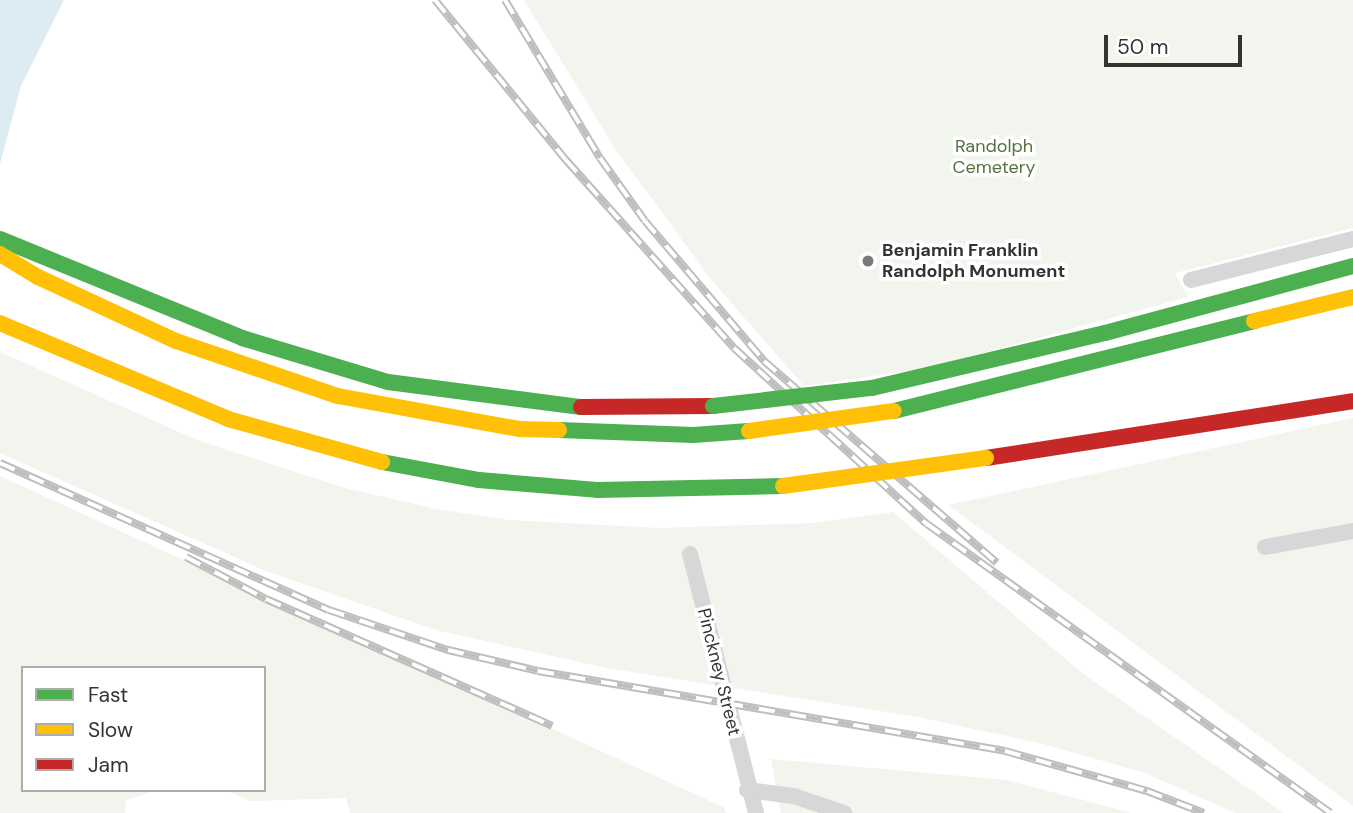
<!DOCTYPE html>
<html>
<head>
<meta charset="utf-8">
<style>
	body { margin:0 }
	#map { position:relative; width:1353px; height:813px; overflow:hidden; background:#fff; font-family:"DM Sans",sans-serif }
	div>[style] { position:absolute }
	.green>* { inset:0; background:#f1f5ed }
	.water>* { inset:0; background:#ddebf3 }
	.street>* { height:16px; margin:-8px; padding:0 8px; transform-origin:8px; border-radius:8px; background:#d7d7d7 }
	.fast>* { height:16px; margin:-8px; padding:0 8px; transform-origin:8px; border-radius:8px; background:#4caf50 }
	.slow>* { height:16px; margin:-8px; padding:0 8px; transform-origin:8px; border-radius:8px; background:#ffc107 }
	.jam>* { height:16px; margin:-8px; padding:0 8px; transform-origin:8px; border-radius:8px; background:#c62828 }
	.rail>* { height:8px; margin-top:-4px; transform-origin:0; background:repeating-linear-gradient(90deg,#fff 0 16px,#bebebe 0 32px); box-sizing:border-box; border-block:2px solid #bebebe }
	.fast-bridge>* { height:16px; margin:-8px; padding:0 8px; transform-origin:8px; border-radius:8px; background:#4caf50 }
	.slow-bridge>* { height:16px; margin:-8px; padding:0 8px; transform-origin:8px; border-radius:8px; background:#ffc107 }
	.dots>* { width:19px; height:19px; translate:-50% -50%; box-sizing:border-box; border:4px solid #fff; border-radius:50% }
	span { translate:-50% -50%; white-space:nowrap; text-align:center; line-height:1.15; -webkit-text-stroke:7px #fff; paint-order:stroke }
	.park-label { font-size:18px; color:#56703f }
	.poi-label { font-size:18px; color:#333; font-weight:700 }
	.left { translate:0 -50%; text-align:left }
	.street-label { font-size:18px; color:#333 }
	.legend { position:absolute; left:21px; top:666px; width:245px; height:126px; box-sizing:border-box; background:#fff; border:2px solid #adadad; margin:0; padding:9px 12px; list-style:none; font-size:21px; color:#333 }
	.legend li { display:flex; align-items:center; gap:14px; height:35px }
	.legend b { width:35px; border:2px solid #adadad }
	.scale { position:absolute; left:1104px; top:35px; width:138px; height:32px; box-sizing:border-box; border:4px solid #333; border-top:0; padding-left:9px; font-size:21px; line-height:24px; white-space:nowrap; color:#333; -webkit-text-stroke:5px #fff; paint-order:stroke }
</style>
</head>
<body>
<div id="map">
	<div class="green">
		<div style="clip-path:polygon(524px 0,1353px 0,1353px 228px,1175px 273px,1188px 297px,928px 368px,804px 386px,713px 282px,616px 150px)"></div>
		<div style="clip-path:polygon(0 352px,197px 440px,345px 488px,436px 509px,509px 520px,660px 528px,813px 523px,893px 512px,1082px 673px,1284px 813px,1236px 813px,1142px 772px,1043px 744px,918px 717px,606px 668px,436px 630px,266px 571px,0 453px)"></div>
		<div style="clip-path:polygon(1353px 418px,1353px 806px,948px 505px)"></div>
		<div style="clip-path:polygon(0 476px,723px 807px,727px 813px,350px 813px,346px 798px,251px 801px,225px 790px,264px 790px,264px 668px,23px 668px,23px 790px,158px 790px,126px 800px,125px 813px,0 813px)"></div>
		<div style="clip-path:polygon(771px 759px,1006px 780px,1132px 813px,781px 813px)"></div>
	</div>
	<div class="water">
		<div style="clip-path:polygon(0 0,64px 0,21px 86px,0 164px)"></div>
	</div>
	<div class="street">
		<div style="left:1191px;top:280px;width:167px;rotate:-14.2deg"></div>
		<div style="left:1265px;top:547px;width:89px;rotate:-10.3deg"></div>
		<div style="left:690px;top:554px;width:267px;rotate:75.7deg"></div>
		<div style="left:747px;top:790px;width:47px;rotate:7.3deg"></div>
		<div style="left:794px;top:796px;width:53px;rotate:18.8deg"></div>
	</div>
	<div class="fast">
		<div style="left:0;top:239px;width:261px;rotate:22.2deg"></div>
		<div style="left:242px;top:338px;width:152px;rotate:16.8deg"></div>
		<div style="left:388px;top:382px;width:195px;rotate:7.4deg"></div>
		<div style="left:872px;top:388px;width:239px;rotate:-13.3deg"></div>
		<div style="left:1105px;top:333px;width:257px;rotate:-15.1deg"></div>
		<div style="left:894px;top:411px;width:371px;rotate:-14deg"></div>
		<div style="left:559px;top:430px;width:134px;rotate:2.1deg"></div>
		<div style="left:693px;top:435px;width:56px;rotate:-4.1deg"></div>
		<div style="left:382px;top:462px;width:99px;rotate:10.5deg"></div>
		<div style="left:479px;top:480px;width:118px;rotate:4.8deg"></div>
		<div style="left:597px;top:490px;width:186px;rotate:-1.2deg"></div>
	</div>
	<div class="slow">
		<div style="left:0;top:254px;width:44px;rotate:31.2deg"></div>
		<div style="left:38px;top:277px;width:152px;rotate:24.9deg"></div>
		<div style="left:176px;top:341px;width:171px;rotate:18.8deg"></div>
		<div style="left:338px;top:396px;width:184px;rotate:10.3deg"></div>
		<div style="left:519px;top:429px;width:40px;rotate:1.4deg"></div>
		<div style="left:1254px;top:321px;width:102px;rotate:-13.6deg"></div>
		<div style="left:0;top:323px;width:247px;rotate:22.8deg"></div>
		<div style="left:228px;top:419px;width:160px;rotate:15.6deg"></div>
	</div>
	<div class="jam">
		<div style="left:581px;top:407px;width:132px;rotate:-0.4deg"></div>
		<div style="left:986px;top:458px;width:371px;rotate:-8.8deg"></div>
	</div>
	<div class="rail">
		<div style="left:435px;top:0;width:207px;rotate:50.7deg"></div>
		<div style="left:566px;top:160px;width:252px;rotate:48.2deg"></div>
		<div style="left:734px;top:348px;width:261px;rotate:42.4deg"></div>
		<div style="left:927px;top:524px;width:496px;rotate:35.6deg"></div>
		<div style="left:505px;top:0;width:184px;rotate:59deg"></div>
		<div style="left:600px;top:158px;width:77px;rotate:54.5deg"></div>
		<div style="left:645px;top:221px;width:184px;rotate:49.6deg"></div>
		<div style="left:764px;top:361px;width:308px;rotate:40.9deg"></div>
		<div style="left:0;top:463px;width:360px;rotate:24.1deg"></div>
		<div style="left:329px;top:610px;width:126px;rotate:18.6deg"></div>
		<div style="left:448px;top:650px;width:92px;rotate:13.1deg"></div>
		<div style="left:538px;top:671px;width:474px;rotate:9.7deg"></div>
		<div style="left:1005px;top:751px;width:148px;rotate:15.7deg"></div>
		<div style="left:1147px;top:791px;width:61px;rotate:21.1deg"></div>
		<div style="left:186px;top:557px;width:90px;rotate:27.7deg"></div>
		<div style="left:266px;top:599px;width:313px;rotate:23.9deg"></div>
	</div>
	<div class="fast-bridge">
		<div style="left:713px;top:406px;width:160px;rotate:-6.5deg"></div>
	</div>
	<div class="slow-bridge">
		<div style="left:749px;top:431px;width:146px;rotate:-7.9deg"></div>
		<div style="left:783px;top:486px;width:205px;rotate:-7.9deg"></div>
	</div>
	<div class="dots">
		<div style="left:868px;top:261px;background:#7a7a7a"></div>
	</div>
	<div class="park-label">
		<span style="left:994px;top:157px">Randolph<br>Cemetery</span>
	</div>
	<div class="poi-label">
		<span class="left" style="left:882px;top:261px">Benjamin Franklin<br>Randolph Monument</span>
	</div>
	<div class="street-label">
		<span style="left:719px;top:672px;rotate:76deg">Pinckney Street</span>
	</div>
	<ul class="legend">
	<li><b style="height:9px;background:#4caf50"></b>Fast</li>
	<li><b style="height:9px;background:#ffc107"></b>Slow</li>
	<li><b style="height:9px;background:#c62828"></b>Jam</li>
	</ul>
	<div class="scale">50 m</div>
</div>
</body>
</html>
